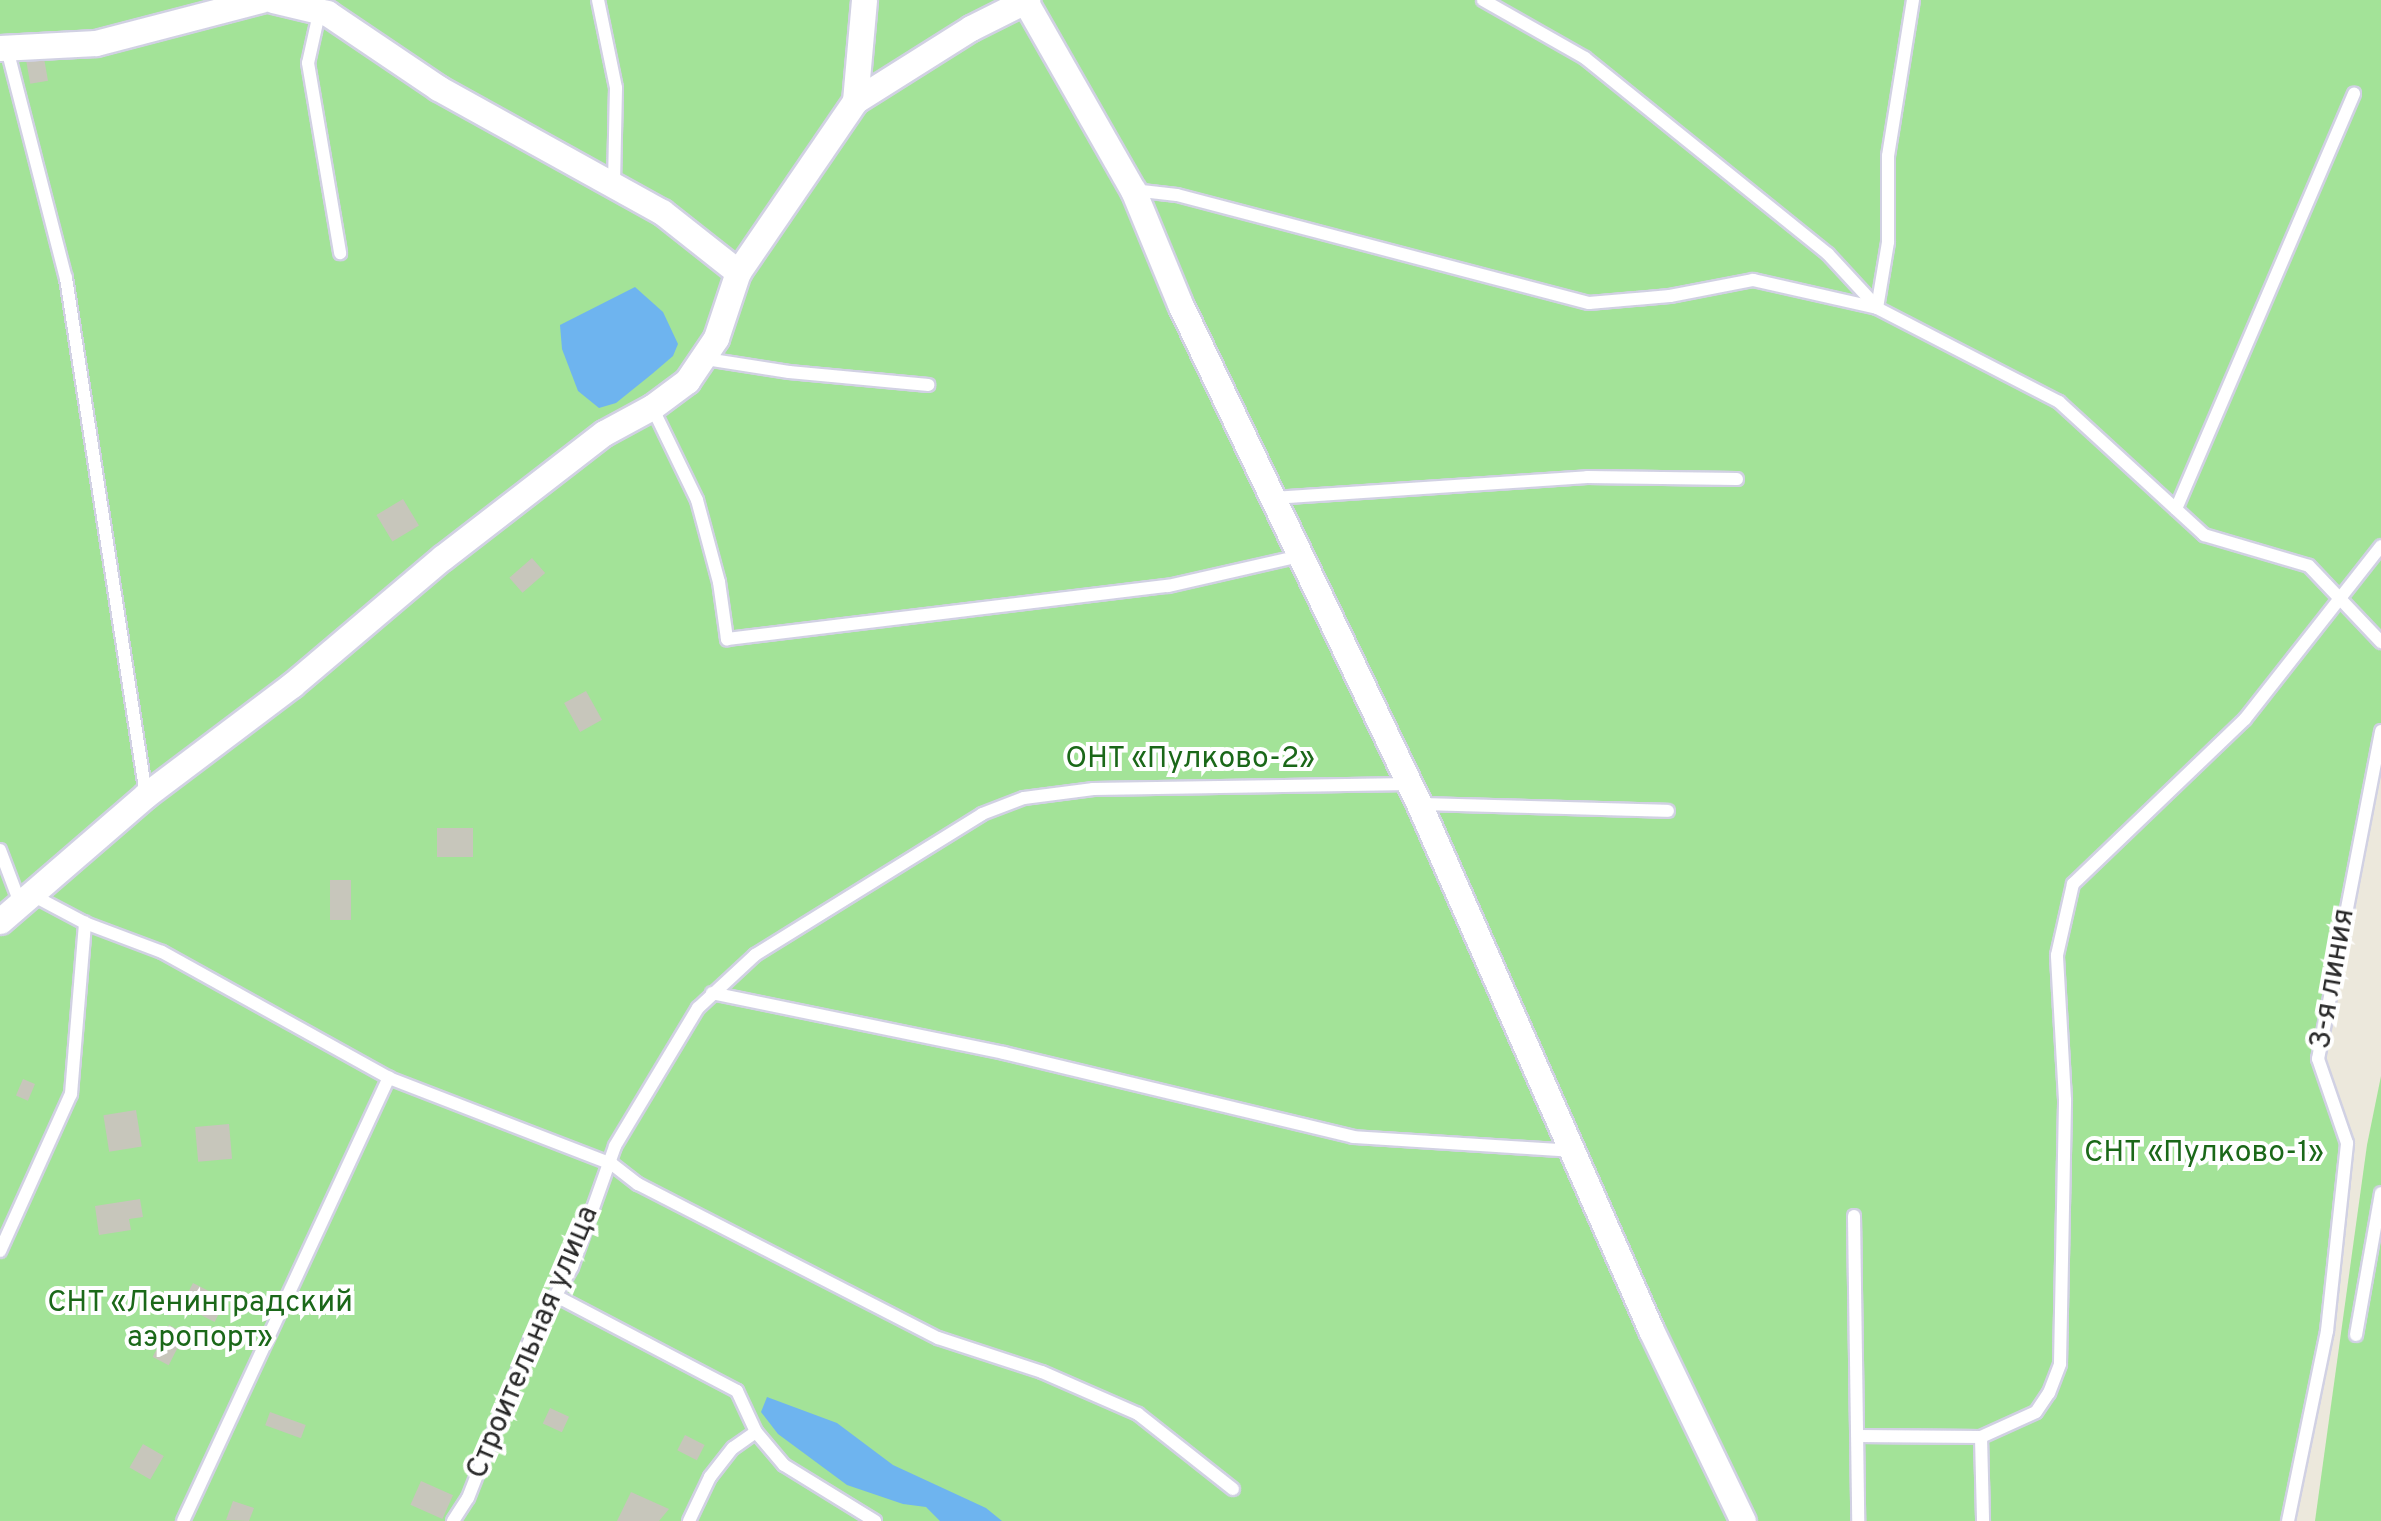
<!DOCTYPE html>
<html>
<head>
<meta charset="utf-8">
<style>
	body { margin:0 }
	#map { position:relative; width:2381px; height:1521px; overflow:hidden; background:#ece8dc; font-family:Overpass,sans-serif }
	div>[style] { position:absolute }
	.green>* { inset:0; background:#a3e398 }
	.water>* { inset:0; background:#6eb4ef }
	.building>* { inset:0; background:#c7c6bb; transform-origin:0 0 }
	.roads { filter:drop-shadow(2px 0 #d1d1e3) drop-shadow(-2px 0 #d1d1e3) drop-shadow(0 2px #d1d1e3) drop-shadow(0 -2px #d1d1e3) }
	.lane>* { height:12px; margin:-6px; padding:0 6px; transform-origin:6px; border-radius:6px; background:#fff }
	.street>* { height:25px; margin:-12.5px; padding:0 12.5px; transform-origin:12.5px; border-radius:12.5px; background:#fff }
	span { translate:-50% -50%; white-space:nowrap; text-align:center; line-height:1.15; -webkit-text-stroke:8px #fff; paint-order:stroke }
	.park-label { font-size:30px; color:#1b6819 }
	.street-label { font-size:30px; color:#2a2a2a }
</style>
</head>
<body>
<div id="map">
	<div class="green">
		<div style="clip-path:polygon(0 0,2381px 0,2381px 731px,2318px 1059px,2347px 1143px,2327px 1331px,2288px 1521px,0 1521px)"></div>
		<div style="clip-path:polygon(2381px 1076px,2381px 1521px,2315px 1521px,2367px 1145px)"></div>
	</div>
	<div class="water">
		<div style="clip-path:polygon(635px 287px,663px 312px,678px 344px,673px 356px,652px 374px,616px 403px,599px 408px,578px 391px,562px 349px,560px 325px)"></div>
		<div style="clip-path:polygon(767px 1397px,837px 1423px,893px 1465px,986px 1508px,1002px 1521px,940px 1521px,926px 1507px,903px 1504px,847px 1485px,778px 1434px,761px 1412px)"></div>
	</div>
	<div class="building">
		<div style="left:44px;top:58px;width:23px;height:18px;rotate:80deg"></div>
		<div style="left:403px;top:499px;width:31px;height:31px;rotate:59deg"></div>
		<div style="left:532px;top:558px;width:20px;height:30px;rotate:49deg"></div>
		<div style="left:586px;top:691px;width:33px;height:25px;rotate:61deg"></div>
		<div style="left:437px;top:828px;width:36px;height:29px"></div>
		<div style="left:330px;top:880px;width:21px;height:40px"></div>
		<div style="left:23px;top:1079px;width:13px;height:18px;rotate:23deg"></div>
		<div style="left:136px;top:1110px;width:37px;height:33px;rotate:81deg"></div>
		<div style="left:229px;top:1124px;width:35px;height:34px;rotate:85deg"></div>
		<div style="clip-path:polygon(140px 1199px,143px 1217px,129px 1219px,131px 1230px,99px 1235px,95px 1206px)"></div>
		<div style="left:193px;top:1283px;width:37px;height:25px;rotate:27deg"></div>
		<div style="left:169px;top:1325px;width:18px;height:36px;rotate:27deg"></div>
		<div style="left:550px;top:1408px;width:21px;height:17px;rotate:25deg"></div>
		<div style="left:270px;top:1412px;width:38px;height:14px;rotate:20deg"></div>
		<div style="left:685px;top:1435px;width:22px;height:17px;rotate:27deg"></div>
		<div style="left:143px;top:1444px;width:24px;height:27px;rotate:30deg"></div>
		<div style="left:421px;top:1481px;width:35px;height:26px;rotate:24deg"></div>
		<div style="clip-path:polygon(631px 1492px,669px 1509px,659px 1521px,617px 1521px)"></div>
		<div style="clip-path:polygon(233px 1501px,254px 1508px,249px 1521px,226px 1520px)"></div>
	</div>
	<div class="roads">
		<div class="lane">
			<div style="left:598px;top:0;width:90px;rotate:78.4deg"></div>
			<div style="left:616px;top:88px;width:95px;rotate:91.2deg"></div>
			<div style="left:1483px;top:0;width:117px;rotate:29.6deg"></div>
			<div style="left:1585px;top:58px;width:312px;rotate:38.9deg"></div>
			<div style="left:1828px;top:254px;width:71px;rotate:47.3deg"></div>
			<div style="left:320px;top:9px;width:55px;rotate:102.5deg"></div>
			<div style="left:308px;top:63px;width:193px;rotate:80.4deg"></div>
			<div style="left:7px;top:49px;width:236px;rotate:75.6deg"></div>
			<div style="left:66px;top:278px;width:523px;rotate:81.2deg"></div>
			<div style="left:1133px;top:190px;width:44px;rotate:6.5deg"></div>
			<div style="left:1177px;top:195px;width:426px;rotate:14.7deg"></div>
			<div style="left:1589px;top:303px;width:81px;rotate:-4.9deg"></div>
			<div style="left:1670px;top:296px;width:85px;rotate:-10.9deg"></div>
			<div style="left:1753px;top:280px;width:127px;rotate:12.7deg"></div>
			<div style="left:1877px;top:308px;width:205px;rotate:27.3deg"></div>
			<div style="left:2059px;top:402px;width:197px;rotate:42.5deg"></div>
			<div style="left:2204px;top:535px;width:109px;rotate:16.4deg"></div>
			<div style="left:2309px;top:566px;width:105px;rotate:46.5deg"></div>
			<div style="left:1877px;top:308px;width:67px;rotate:-80.5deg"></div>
			<div style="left:1888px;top:242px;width:86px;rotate:-90deg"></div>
			<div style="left:1888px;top:156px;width:158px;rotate:-80.9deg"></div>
			<div style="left:706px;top:359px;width:84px;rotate:8.9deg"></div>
			<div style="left:789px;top:372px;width:140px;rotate:5.3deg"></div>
			<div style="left:652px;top:407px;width:103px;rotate:64.2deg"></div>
			<div style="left:697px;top:500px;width:85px;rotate:75deg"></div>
			<div style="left:719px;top:582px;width:58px;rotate:82deg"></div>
			<div style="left:727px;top:639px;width:444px;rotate:-6.9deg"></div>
			<div style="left:1168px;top:586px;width:135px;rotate:-12.8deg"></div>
			<div style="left:1273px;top:498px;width:315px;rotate:-3.8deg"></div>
			<div style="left:1587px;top:477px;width:150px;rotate:0.8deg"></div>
			<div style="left:2176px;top:509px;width:452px;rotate:-66.8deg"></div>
			<div style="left:1419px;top:804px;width:249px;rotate:1.6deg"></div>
			<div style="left:0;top:850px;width:57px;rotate:69.3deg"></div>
			<div style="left:34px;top:896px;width:58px;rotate:27.9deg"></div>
			<div style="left:85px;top:923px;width:82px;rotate:20.6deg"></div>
			<div style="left:162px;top:952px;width:260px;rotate:29deg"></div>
			<div style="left:389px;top:1078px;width:239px;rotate:21.1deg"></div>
			<div style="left:612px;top:1164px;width:33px;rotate:38deg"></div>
			<div style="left:638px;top:1184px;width:337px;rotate:27.2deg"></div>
			<div style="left:938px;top:1338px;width:109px;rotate:18.1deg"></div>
			<div style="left:1042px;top:1372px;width:105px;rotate:23.6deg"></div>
			<div style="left:1138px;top:1414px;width:121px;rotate:38.3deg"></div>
			<div style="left:712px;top:993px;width:298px;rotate:11.6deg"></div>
			<div style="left:1004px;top:1053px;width:359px;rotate:13.5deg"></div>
			<div style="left:1353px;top:1137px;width:220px;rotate:3.6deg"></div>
			<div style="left:1854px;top:1216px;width:305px;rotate:89.2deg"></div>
			<div style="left:0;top:1251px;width:172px;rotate:-65.7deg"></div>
			<div style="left:71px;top:1094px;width:172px;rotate:-85.3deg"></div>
			<div style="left:558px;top:1297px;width:202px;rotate:27.7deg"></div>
			<div style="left:737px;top:1391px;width:45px;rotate:65.1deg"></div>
			<div style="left:756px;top:1432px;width:43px;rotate:49.7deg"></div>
			<div style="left:784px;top:1465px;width:107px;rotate:31.6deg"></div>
			<div style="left:2356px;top:1335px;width:144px;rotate:-80deg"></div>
			<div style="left:1858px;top:1436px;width:123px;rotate:0.5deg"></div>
			<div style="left:1981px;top:1437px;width:60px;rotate:-24.4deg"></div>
			<div style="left:2036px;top:1412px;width:23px;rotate:-56deg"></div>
			<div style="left:2049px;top:1393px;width:31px;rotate:-69deg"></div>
			<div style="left:2060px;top:1364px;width:264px;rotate:-88.9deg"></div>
			<div style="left:2065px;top:1100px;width:145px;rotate:-93.2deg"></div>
			<div style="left:2057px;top:955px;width:73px;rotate:-77.3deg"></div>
			<div style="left:2073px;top:884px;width:238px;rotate:-43.8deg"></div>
			<div style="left:2245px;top:719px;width:220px;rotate:-51.8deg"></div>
			<div style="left:1981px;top:1437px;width:84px;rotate:88.6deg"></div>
			<div style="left:183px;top:1521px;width:489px;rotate:-65.1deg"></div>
			<div style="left:453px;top:1521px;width:27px;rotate:-57deg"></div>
			<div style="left:468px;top:1498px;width:170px;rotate:-68.6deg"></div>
			<div style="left:530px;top:1340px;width:84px;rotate:-60.1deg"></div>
			<div style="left:572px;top:1267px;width:128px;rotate:-70.4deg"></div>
			<div style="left:615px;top:1146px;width:161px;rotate:-59deg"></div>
			<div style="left:698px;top:1008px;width:78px;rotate:-42.9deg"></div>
			<div style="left:755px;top:955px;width:267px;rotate:-31.8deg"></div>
			<div style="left:982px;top:814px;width:45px;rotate:-20.9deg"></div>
			<div style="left:1024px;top:798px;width:70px;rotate:-7.4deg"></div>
			<div style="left:1093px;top:789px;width:317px;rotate:-0.9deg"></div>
			<div style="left:689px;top:1521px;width:49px;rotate:-64.5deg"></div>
			<div style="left:710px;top:1477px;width:37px;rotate:-52deg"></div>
			<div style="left:733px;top:1448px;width:28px;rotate:-35deg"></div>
			<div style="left:2288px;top:1521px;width:194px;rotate:-78.4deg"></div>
			<div style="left:2327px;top:1331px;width:189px;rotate:-83.9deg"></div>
			<div style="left:2347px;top:1143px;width:89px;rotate:-109deg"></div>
			<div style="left:2318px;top:1059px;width:334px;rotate:-79.1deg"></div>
		</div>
		<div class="street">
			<div style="left:273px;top:0;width:56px;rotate:13.5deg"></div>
			<div style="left:327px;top:13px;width:134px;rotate:34deg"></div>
			<div style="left:438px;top:88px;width:256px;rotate:29deg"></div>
			<div style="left:662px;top:212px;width:97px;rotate:38.3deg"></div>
			<div style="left:1025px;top:1px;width:218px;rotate:60.3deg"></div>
			<div style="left:1133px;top:190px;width:123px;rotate:67.6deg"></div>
			<div style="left:1180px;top:304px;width:554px;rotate:64.45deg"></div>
			<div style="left:1419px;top:804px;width:575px;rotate:66.2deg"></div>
			<div style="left:1651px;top:1330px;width:212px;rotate:64.3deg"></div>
			<div style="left:0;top:48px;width:96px;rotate:-3deg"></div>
			<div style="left:96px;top:43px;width:171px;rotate:-14.6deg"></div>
			<div style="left:855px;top:101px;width:101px;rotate:-84.9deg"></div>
			<div style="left:0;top:921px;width:193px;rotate:-40.8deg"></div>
			<div style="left:146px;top:795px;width:183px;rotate:-37deg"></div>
			<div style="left:292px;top:685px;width:197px;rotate:-40.3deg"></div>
			<div style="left:442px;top:558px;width:205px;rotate:-37.7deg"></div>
			<div style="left:604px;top:433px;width:55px;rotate:-28.4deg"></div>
			<div style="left:652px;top:407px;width:44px;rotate:-36.6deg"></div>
			<div style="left:687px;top:381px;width:52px;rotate:-56deg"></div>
			<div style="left:716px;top:338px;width:70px;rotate:-71.6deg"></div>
			<div style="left:738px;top:272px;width:207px;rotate:-55.6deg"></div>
			<div style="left:855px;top:101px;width:137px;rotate:-32.2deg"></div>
			<div style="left:971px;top:28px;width:63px;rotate:-26.6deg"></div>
		</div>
	</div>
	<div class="park-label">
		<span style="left:1190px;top:760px">ОНТ «Пулково-2»</span>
		<span style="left:2204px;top:1154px">СНТ «Пулково-1»</span>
		<span style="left:200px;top:1321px">СНТ «Ленинградский<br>аэропорт»</span>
	</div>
	<div class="street-label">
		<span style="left:2334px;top:979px;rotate:-80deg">3-я линия</span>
		<span style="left:534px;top:1343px;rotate:-67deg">Строительная улица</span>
	</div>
</div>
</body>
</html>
